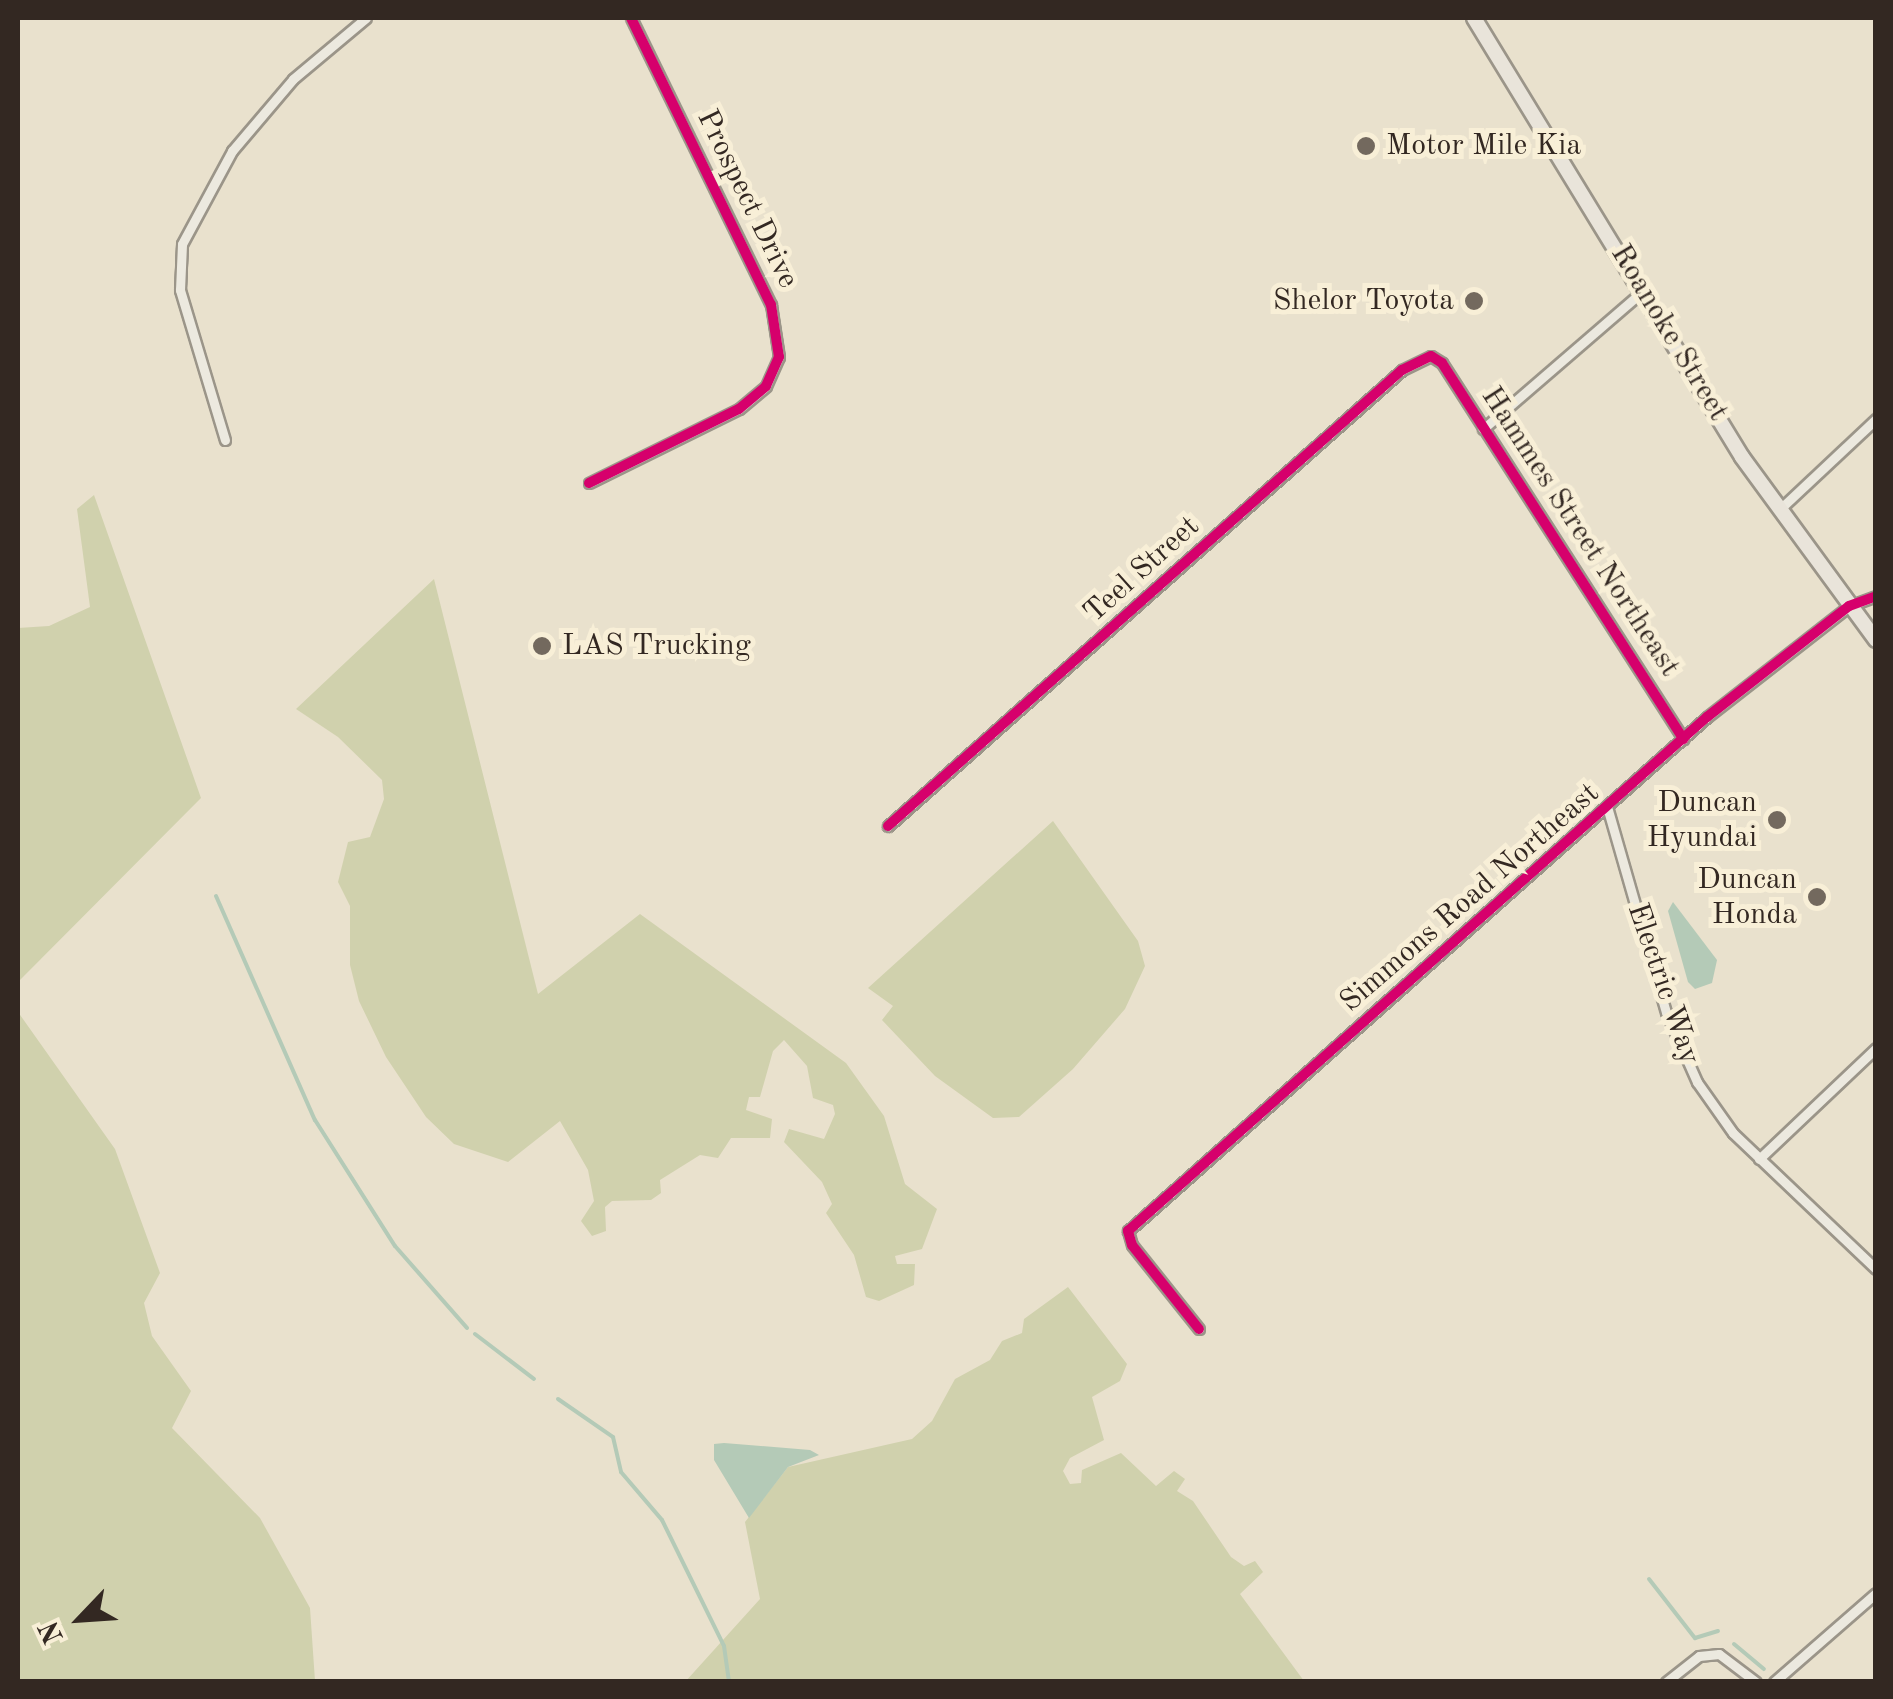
<!DOCTYPE html>
<html>
<head>
<meta charset="utf-8">
<style>
	body { margin:0 }
	#map { position:relative; width:1893px; height:1699px; overflow:hidden; background:#e9e1cd; font-family:"Old Standard TT",serif }
	div>[style] { position:absolute }
	.green>* { inset:0; background:#d0d1ad }
	.water>* { inset:0; background:#b4cab7 }
	.stream>* { height:4px; margin:-2px; padding:0 2px; transform-origin:2px; border-radius:2px; background:#b4cab7 }
	.roads { filter:drop-shadow(2px 0 #9b9589) drop-shadow(-2px 0 #9b9589) drop-shadow(0 2px #9b9589) drop-shadow(0 -2px #9b9589) }
	.street>* { height:9px; margin:-4.5px; padding:0 4.5px; transform-origin:4.5px; border-radius:4.5px; background:#ece9df }
	.primary>* { height:14px; margin:-7px; padding:0 7px; transform-origin:7px; border-radius:7px; background:#e9e4da }
	.cycleway>* { height:10px; margin:-5px; padding:0 5px; transform-origin:5px; border-radius:5px; background:#d6006c }
	.dots>* { width:28px; height:28px; translate:-50% -50%; box-sizing:border-box; border:5px solid #f8efd7; border-radius:50% }
	span { translate:-50% -50%; white-space:nowrap; text-align:center; line-height:1.15; -webkit-text-stroke:10px #f8efd7; paint-order:stroke }
	.poi-label { font-size:30px; color:#332822 }
	.left { translate:0 -50%; text-align:left }
	.right { translate:-100% -50%; text-align:right }
	.street-label { font-size:30px; color:#332822 }
	.frame { position:absolute; inset:0; border:20px solid #332822; pointer-events:none }
	.north { position:absolute; left:30px; top:1569px; width:100px; height:100px; -webkit-text-stroke:8px #f8efd7; paint-order:stroke; rotate:245deg; font-size:28px; font-weight:700; line-height:40px; text-align:center; color:#332822 }
	.north::after { content:''; display:block; margin:auto; width:35px; height:45px; background:#332822; clip-path:polygon(50% 0,100% 100%,50% 72%,0 100%) }
</style>
</head>
<body>
<div id="map">
	<div class="green">
		<div style="clip-path:polygon(94px 495px,201px 798px,18px 982px,18px 628px,49px 626px,90px 607px,77px 509px)"></div>
		<div style="clip-path:polygon(434px 579px,538px 994px,640px 914px,846px 1063px,884px 1116px,905px 1184px,937px 1209px,922px 1249px,895px 1256px,897px 1264px,915px 1264px,914px 1285px,879px 1301px,866px 1297px,854px 1255px,826px 1213px,832px 1204px,822px 1182px,784px 1142px,789px 1129px,824px 1139px,835px 1114px,833px 1105px,813px 1098px,807px 1066px,784px 1040px,773px 1051px,760px 1097px,749px 1097px,746px 1110px,772px 1119px,770px 1138px,731px 1138px,718px 1158px,700px 1155px,660px 1180px,661px 1193px,651px 1200px,612px 1201px,605px 1207px,606px 1231px,592px 1236px,581px 1221px,594px 1201px,588px 1170px,560px 1121px,508px 1162px,454px 1144px,426px 1117px,386px 1057px,359px 1001px,350px 965px,350px 906px,338px 882px,348px 842px,370px 837px,384px 799px,382px 780px,338px 737px,296px 709px)"></div>
		<div style="clip-path:polygon(1053px 821px,1138px 941px,1145px 966px,1125px 1009px,1073px 1069px,1019px 1117px,993px 1118px,935px 1076px,882px 1020px,893px 1006px,868px 988px)"></div>
		<div style="clip-path:polygon(18px 1012px,115px 1149px,160px 1273px,144px 1303px,152px 1336px,191px 1391px,172px 1428px,260px 1518px,310px 1608px,315px 1681px,18px 1681px)"></div>
		<div style="clip-path:polygon(1068px 1287px,1127px 1364px,1120px 1381px,1092px 1397px,1104px 1440px,1070px 1458px,1063px 1471px,1070px 1484px,1081px 1483px,1082px 1470px,1121px 1453px,1156px 1486px,1174px 1471px,1185px 1479px,1177px 1491px,1193px 1501px,1231px 1557px,1244px 1566px,1255px 1561px,1263px 1572px,1240px 1594px,1304px 1681px,685px 1682px,760px 1599px,745px 1522px,788px 1467px,912px 1439px,932px 1421px,955px 1379px,990px 1360px,1002px 1341px,1022px 1333px,1024px 1319px)"></div>
	</div>
	<div class="water">
		<div style="clip-path:polygon(1673px 902px,1717px 960px,1712px 983px,1695px 989px,1688px 982px,1668px 911px)"></div>
		<div style="clip-path:polygon(724px 1443px,810px 1450px,819px 1455px,788px 1467px,749px 1518px,714px 1460px,714px 1444px)"></div>
	</div>
	<div class="stream">
		<div style="left:216px;top:896px;width:245px;rotate:66.2deg"></div>
		<div style="left:315px;top:1120px;width:149px;rotate:57.6deg"></div>
		<div style="left:395px;top:1246px;width:109px;rotate:48.7deg"></div>
		<div style="left:475px;top:1334px;width:74px;rotate:37.3deg"></div>
		<div style="left:558px;top:1399px;width:67px;rotate:34.6deg"></div>
		<div style="left:613px;top:1437px;width:36px;rotate:77deg"></div>
		<div style="left:621px;top:1472px;width:63px;rotate:49.5deg"></div>
		<div style="left:662px;top:1520px;width:140px;rotate:63.8deg"></div>
		<div style="left:724px;top:1646px;width:36px;rotate:82deg"></div>
		<div style="left:1649px;top:1579px;width:75px;rotate:52.1deg"></div>
		<div style="left:1695px;top:1638px;width:24px;rotate:-17deg"></div>
		<div style="left:1734px;top:1644px;width:39px;rotate:40deg"></div>
	</div>
	<div class="roads">
		<div class="street">
			<div style="left:1483px;top:429px;width:211px;rotate:-40.8deg"></div>
			<div style="left:225px;top:440px;width:157px;rotate:-106.7deg"></div>
			<div style="left:180px;top:290px;width:46px;rotate:-87.5deg"></div>
			<div style="left:182px;top:244px;width:106px;rotate:-61.7deg"></div>
			<div style="left:232px;top:151px;width:94px;rotate:-49.7deg"></div>
			<div style="left:293px;top:79px;width:95px;rotate:-39.9deg"></div>
			<div style="left:589px;top:483px;width:167px;rotate:-26.3deg"></div>
			<div style="left:739px;top:409px;width:35px;rotate:-40deg"></div>
			<div style="left:766px;top:386px;width:32px;rotate:-66deg"></div>
			<div style="left:779px;top:357px;width:53px;rotate:-98.7deg"></div>
			<div style="left:771px;top:305px;width:319px;rotate:-116deg"></div>
			<div style="left:1779px;top:510px;width:133px;rotate:-43.2deg"></div>
			<div style="left:1608px;top:810px;width:210px;rotate:74deg"></div>
			<div style="left:1666px;top:1012px;width:77px;rotate:66.1deg"></div>
			<div style="left:1697px;top:1082px;width:62px;rotate:54.8deg"></div>
			<div style="left:1733px;top:1133px;width:197px;rotate:43.6deg"></div>
			<div style="left:888px;top:826px;width:687px;rotate:-41.58deg"></div>
			<div style="left:1402px;top:370px;width:32px;rotate:-26deg"></div>
			<div style="left:1431px;top:356px;width:13px;rotate:32deg"></div>
			<div style="left:1442px;top:363px;width:447px;rotate:57.3deg"></div>
			<div style="left:1759px;top:1159px;width:161px;rotate:-43.5deg"></div>
			<div style="left:1199px;top:1329px;width:107px;rotate:-128.6deg"></div>
			<div style="left:1132px;top:1245px;width:15px;rotate:-106deg"></div>
			<div style="left:1128px;top:1231px;width:774px;rotate:-41.6deg"></div>
			<div style="left:1707px;top:717px;width:180px;rotate:-38deg"></div>
			<div style="left:1849px;top:606px;width:29px;rotate:-20deg"></div>
			<div style="left:1666px;top:1682px;width:42px;rotate:-38.2deg"></div>
			<div style="left:1699px;top:1656px;width:20px;rotate:-6deg"></div>
			<div style="left:1719px;top:1654px;width:46px;rotate:37.1deg"></div>
			<div style="left:1774px;top:1682px;width:135px;rotate:-41.1deg"></div>
		</div>
		<div class="primary">
			<div style="left:1474px;top:18px;width:514px;rotate:58.6deg"></div>
			<div style="left:1742px;top:457px;width:227px;rotate:53.8deg"></div>
		</div>
	</div>
	<div class="cycleway">
		<div style="left:589px;top:483px;width:167px;rotate:-26.3deg"></div>
		<div style="left:739px;top:409px;width:35px;rotate:-40deg"></div>
		<div style="left:766px;top:386px;width:32px;rotate:-66deg"></div>
		<div style="left:779px;top:357px;width:53px;rotate:-98.7deg"></div>
		<div style="left:771px;top:305px;width:319px;rotate:-116deg"></div>
		<div style="left:888px;top:826px;width:687px;rotate:-41.58deg"></div>
		<div style="left:1402px;top:370px;width:32px;rotate:-26deg"></div>
		<div style="left:1431px;top:356px;width:13px;rotate:32deg"></div>
		<div style="left:1442px;top:363px;width:447px;rotate:57.3deg"></div>
		<div style="left:1199px;top:1329px;width:107px;rotate:-128.6deg"></div>
		<div style="left:1132px;top:1245px;width:15px;rotate:-106deg"></div>
		<div style="left:1128px;top:1231px;width:774px;rotate:-41.6deg"></div>
		<div style="left:1707px;top:717px;width:180px;rotate:-38deg"></div>
		<div style="left:1849px;top:606px;width:29px;rotate:-20deg"></div>
	</div>
	<div class="dots">
		<div style="left:1366px;top:146px;background:#73695e"></div>
		<div style="left:1474px;top:301px;background:#73695e"></div>
		<div style="left:542px;top:646px;background:#73695e"></div>
		<div style="left:1777px;top:820px;background:#73695e"></div>
		<div style="left:1817px;top:897px;background:#73695e"></div>
	</div>
	<div class="poi-label">
		<span class="left" style="left:1386px;top:146px">Motor Mile Kia</span>
		<span class="right" style="left:1454px;top:301px">Shelor Toyota</span>
		<span class="left" style="left:562px;top:646px">LAS Trucking</span>
		<span class="right" style="left:1757px;top:820px">Duncan<br>Hyundai</span>
		<span class="right" style="left:1797px;top:897px">Duncan<br>Honda</span>
	</div>
	<div class="street-label">
		<span style="left:747px;top:199px;rotate:64deg">Prospect Drive</span>
		<span style="left:1669px;top:333px;rotate:59deg">Roanoke Street</span>
		<span style="left:1580px;top:532px;rotate:57deg">Hammes Street Northeast</span>
		<span style="left:1142px;top:570px;rotate:-42deg">Teel Street</span>
		<span style="left:1470px;top:898px;rotate:-41deg">Simmons Road Northeast</span>
		<span style="left:1663px;top:984px;rotate:71deg">Electric Way</span>
	</div>
	<div class="frame"></div>
	<div class="north">N</div>
</div>
</body>
</html>
